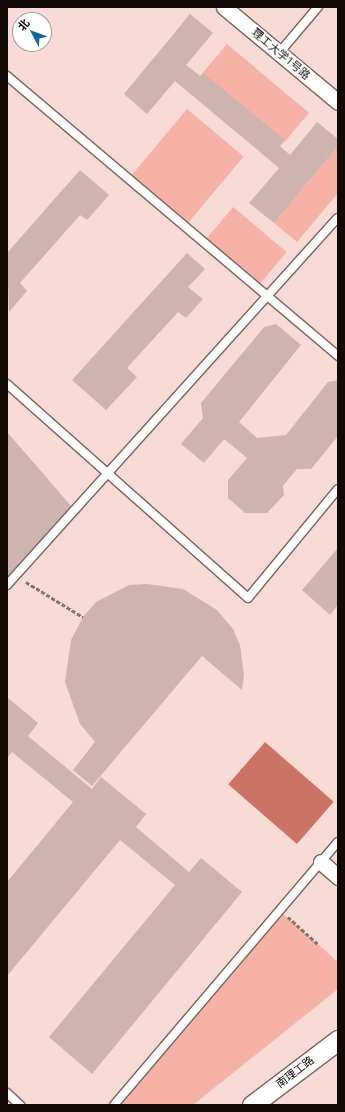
<!DOCTYPE html>
<html>
<head>
<meta charset="utf-8">
<style>
	body { margin:0 }
	#map { position:relative; width:345px; height:1112px; overflow:hidden; background:#f9dbd6; font-family:"Open Sans","Noto Sans SC",sans-serif }
	div>[style] { position:absolute }
	.green>* { inset:0; background:#f6b2a6; transform-origin:0 0 }
	.water>* { inset:0; background:#cb7365; transform-origin:0 0 }
	.building>* { inset:0; background:#cfb3ae }
	.path>* { height:2.5px; margin-top:-1.25px; transform-origin:0; background:repeating-linear-gradient(90deg,#84716d 0 4px,transparent 0 6px) }
	.roads { filter:drop-shadow(1px 0 #7c635e) drop-shadow(-1px 0 #7c635e) drop-shadow(0 1px #7c635e) drop-shadow(0 -1px #7c635e) }
	.service>* { height:8px; margin:-4px; padding:0 4px; transform-origin:4px; border-radius:4px; background:#fff }
	.minor>* { height:15px; margin:-7.5px; padding:0 7.5px; transform-origin:7.5px; border-radius:7.5px; background:#fff }
	.tertiary>* { height:19px; margin:-9.5px; padding:0 9.5px; transform-origin:9.5px; border-radius:9.5px; background:#fff }
	span { translate:-50% -50%; white-space:nowrap; text-align:center; line-height:1.15; -webkit-text-stroke:3px #fff; paint-order:stroke }
	.street-label { font-size:11px; color:#130a08 }
	.frame { position:absolute; inset:0; border:8px solid #130a08; pointer-events:none }
	.north { position:absolute; left:12px; top:12px; width:40px; height:40px; box-sizing:border-box; background:#fff; border:1px solid #a19d9c; border-radius:50%; rotate:311deg; font-size:11px; font-weight:700; line-height:16px; text-align:center; color:#130a08 }
	.north::after { content:''; display:block; margin:auto; width:14px; height:18px; background:#12699a; clip-path:polygon(50% 0,100% 100%,50% 72%,0 100%) }
</style>
</head>
<body>
<div id="map">
	<div class="green">
		<div style="left:227px;top:44px;width:107px;height:38px;rotate:40deg"></div>
		<div style="left:187px;top:109px;width:74px;height:90px;rotate:40deg"></div>
		<div style="clip-path:polygon(338px 146px,338px 193px,297px 242px,274px 223px)"></div>
		<div style="left:233px;top:207px;width:70px;height:46px;rotate:40deg"></div>
		<div style="clip-path:polygon(280px 911px,338px 962px,338px 989px,193px 1105px,114px 1105px)"></div>
	</div>
	<div class="water">
		<div style="left:265px;top:742px;width:91px;height:56px;rotate:41deg"></div>
	</div>
	<div class="building">
		<div style="clip-path:polygon(190px 14px,213px 33px,186px 65px,200px 76px,203px 73px,285px 140px,280px 146px,290px 155px,317px 122px,338px 139px,338px 146px,274px 223px,249px 203px,279px 168px,175px 81px,147px 114px,124px 94px)"></div>
		<div style="clip-path:polygon(80px 170px,109px 195px,87px 220px,80px 215px,20px 283px,27px 291px,9px 312px,7px 253px)"></div>
		<div style="clip-path:polygon(187px 253px,205px 269px,188px 287px,203px 299px,186px 318px,178px 312px,127px 368px,137px 377px,106px 410px,72px 380px)"></div>
		<div style="clip-path:polygon(276px 324px,301px 345px,239px 422px,257px 438px,286px 435px,328px 382px,338px 380px,338px 436px,311px 469px,297px 469px,283px 486px,284px 495px,267px 513px,245px 513px,228px 498px,228px 480px,247px 458px,224px 439px,204px 463px,181px 444px,203px 418px,201px 403px,264px 327px)"></div>
		<div style="clip-path:polygon(7px 432px,72px 507px,7px 580px)"></div>
		<div style="clip-path:polygon(338px 548px,338px 605px,330px 615px,302px 590px)"></div>
		<div style="clip-path:polygon(147px 584px,183px 589px,217px 610px,233px 629px,240px 645px,244px 675px,242px 690px,202px 656px,92px 786px,73px 770px,95px 742px,80px 724px,65px 682px,71px 640px,83px 617px,96px 602px,129px 585px)"></div>
		<div style="clip-path:polygon(7px 697px,38px 723px,28px 736px,92px 789px,101px 777px,146px 814px,136px 827px,189px 872px,201px 858px,242px 892px,92px 1074px,49px 1037px,175px 885px,120px 840px,7px 976px,7px 882px,73px 802px,12px 752px,7px 758px)"></div>
	</div>
	<div class="path">
		<div style="left:26px;top:582px;width:67px;rotate:31.6deg"></div>
		<div style="left:288px;top:917px;width:42px;rotate:42.1deg"></div>
	</div>
	<div class="roads">
		<div class="service">
			<div style="left:279px;top:53px;width:60px;rotate:-49.7deg"></div>
			<div style="left:7px;top:76px;width:434px;rotate:40.2deg"></div>
			<div style="left:7px;top:384px;width:322px;rotate:41.6deg"></div>
			<div style="left:248px;top:598px;width:141px;rotate:-50.5deg"></div>
			<div style="left:7px;top:585px;width:494px;rotate:-48deg"></div>
			<div style="left:7px;top:1093px;width:18px;rotate:43deg"></div>
			<div style="left:114px;top:1105px;width:345px;rotate:-49.6deg"></div>
		</div>
		<div class="minor">
			<div style="left:224px;top:7px;width:148px;rotate:39.8deg"></div>
			<div style="left:321px;top:862px;width:23px;rotate:41deg"></div>
		</div>
		<div class="tertiary">
			<div style="left:252px;top:1105px;width:108px;rotate:-37.1deg"></div>
		</div>
	</div>
	<div class="street-label">
		<span style="left:281px;top:54px;rotate:40deg">理工大学1号路</span>
		<span style="left:295px;top:1072px;rotate:-37deg">南理工路</span>
	</div>
	<div class="frame"></div>
	<div class="north">北</div>
</div>
</body>
</html>
